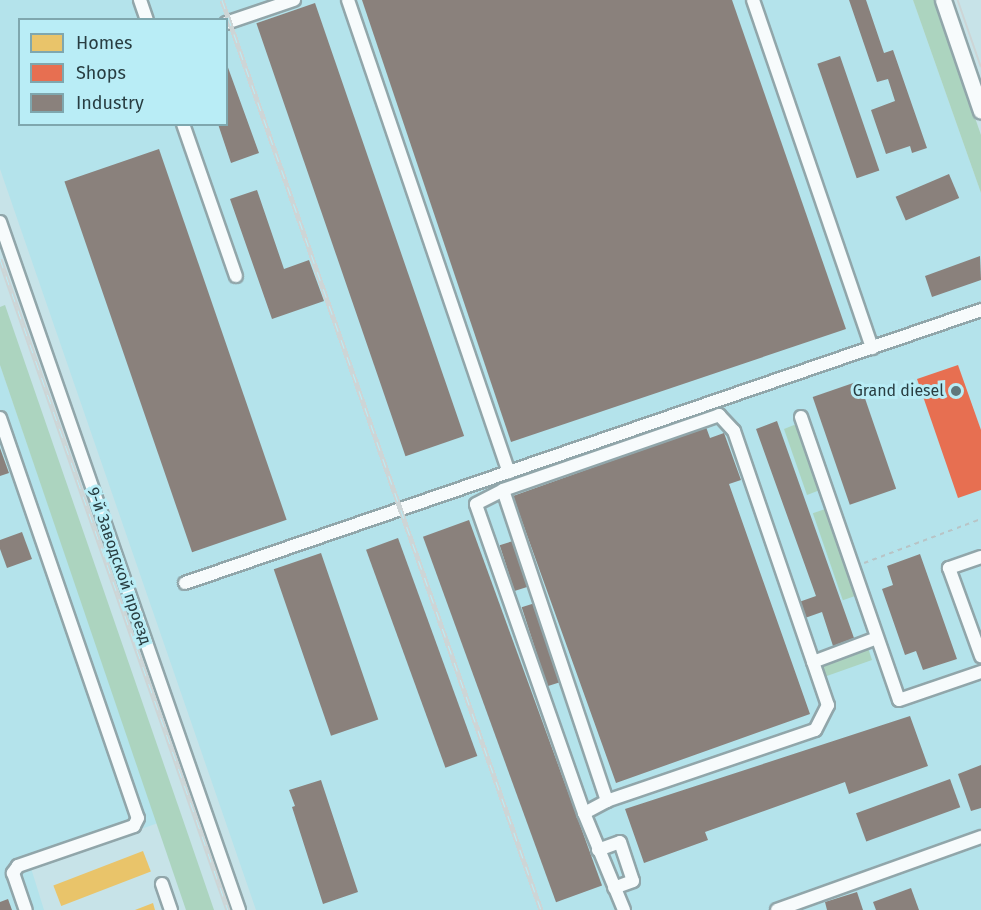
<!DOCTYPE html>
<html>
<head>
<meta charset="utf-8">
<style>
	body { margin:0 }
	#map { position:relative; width:981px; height:910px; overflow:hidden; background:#c7e3e8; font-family:"Fira Sans",sans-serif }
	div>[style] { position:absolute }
	.built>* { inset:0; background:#b4e3eb }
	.green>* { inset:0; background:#acd4bf; transform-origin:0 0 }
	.homes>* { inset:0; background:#e9c46a; transform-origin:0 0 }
	.shops>* { inset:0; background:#e76f51 }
	.industry>* { inset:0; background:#8a817c; transform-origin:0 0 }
	.path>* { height:1.5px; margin-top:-0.75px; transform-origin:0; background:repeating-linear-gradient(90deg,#b8c4c6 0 4.5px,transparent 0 9px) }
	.roads { filter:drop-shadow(2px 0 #91a6aa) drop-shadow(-2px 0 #91a6aa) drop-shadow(0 2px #91a6aa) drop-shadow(0 -2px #91a6aa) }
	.minor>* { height:12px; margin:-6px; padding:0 6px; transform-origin:6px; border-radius:6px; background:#f7fbfc }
	.major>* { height:15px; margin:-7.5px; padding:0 7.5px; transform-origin:7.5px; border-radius:7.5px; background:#f7fbfc }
	.tram>* { height:1.5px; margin:-0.75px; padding:0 0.75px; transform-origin:0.75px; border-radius:0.75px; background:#cdd5d6 }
	.rail>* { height:5px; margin-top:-2.5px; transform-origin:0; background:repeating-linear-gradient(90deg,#b9edf6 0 9px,#cdd5d6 0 18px); box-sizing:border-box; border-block:2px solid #cdd5d6 }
	.dots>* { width:16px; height:16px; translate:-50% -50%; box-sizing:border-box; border:3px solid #b9edf6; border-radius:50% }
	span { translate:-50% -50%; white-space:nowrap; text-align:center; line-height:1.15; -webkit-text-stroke:6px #b9edf6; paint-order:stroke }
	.poi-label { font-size:16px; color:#283d41 }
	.right { translate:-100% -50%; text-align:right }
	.street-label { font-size:16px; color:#283d41 }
	.legend { position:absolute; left:18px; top:18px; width:210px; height:108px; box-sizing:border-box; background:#b9edf6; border:2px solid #7fa7ae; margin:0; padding:8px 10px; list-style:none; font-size:18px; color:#283d41 }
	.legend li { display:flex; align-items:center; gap:12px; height:30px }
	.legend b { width:30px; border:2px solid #7fa7ae }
</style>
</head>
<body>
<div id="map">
	<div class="built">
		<div style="clip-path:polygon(evenodd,0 0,913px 0,981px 193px,981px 910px,256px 910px,0 169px,0 0,20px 20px,226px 20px,226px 124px,20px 124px,20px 20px)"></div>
		<div style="clip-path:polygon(0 365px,158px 823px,31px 868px,44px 910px,0 910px)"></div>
	</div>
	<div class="green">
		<div style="clip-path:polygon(913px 0,934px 0,981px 135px,981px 193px)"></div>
		<div style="clip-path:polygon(5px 305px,181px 814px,214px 910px,186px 910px,0 365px,0 307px)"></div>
		<div style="clip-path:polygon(794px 425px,801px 428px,820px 490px,807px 495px,784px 429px)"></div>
		<div style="left:828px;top:508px;width:92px;height:16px;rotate:71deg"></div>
		<div style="clip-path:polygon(863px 646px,868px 648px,872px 660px,824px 677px,821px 668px,824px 661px)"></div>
	</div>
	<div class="homes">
		<div style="left:143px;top:851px;width:22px;height:96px;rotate:69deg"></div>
		<div style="clip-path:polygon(153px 903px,155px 910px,135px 910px)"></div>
	</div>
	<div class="shops">
		<div style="clip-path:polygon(958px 365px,981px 430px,981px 490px,958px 498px,917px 379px)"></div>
	</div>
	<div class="industry">
		<div style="clip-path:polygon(362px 0,732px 0,846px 329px,511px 442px)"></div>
		<div style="clip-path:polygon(849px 0,866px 0,884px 53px,893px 50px,927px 148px,912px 153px,910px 146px,886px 154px,871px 110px,895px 101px,888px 79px,877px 82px)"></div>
		<div style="left:315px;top:3px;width:458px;height:62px;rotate:71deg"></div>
		<div style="left:840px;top:56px;width:121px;height:24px;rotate:71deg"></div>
		<div style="clip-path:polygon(226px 62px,259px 153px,231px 163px,218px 124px,226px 124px)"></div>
		<div style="left:159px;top:149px;width:392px;height:100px;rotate:71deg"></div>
		<div style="left:949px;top:174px;width:26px;height:58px;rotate:67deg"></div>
		<div style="clip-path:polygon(257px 190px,284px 269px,309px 260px,324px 301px,272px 319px,230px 199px)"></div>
		<div style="clip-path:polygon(980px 256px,981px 280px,932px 297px,925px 276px)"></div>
		<div style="left:859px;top:381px;width:114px;height:49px;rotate:71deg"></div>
		<div style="clip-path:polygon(777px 421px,854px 638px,833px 646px,822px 612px,805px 618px,799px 602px,816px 596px,756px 429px)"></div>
		<div style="clip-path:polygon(706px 427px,710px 438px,724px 433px,741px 480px,729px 484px,810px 714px,616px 783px,513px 496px)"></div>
		<div style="clip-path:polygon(0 448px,9px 473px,0 476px)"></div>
		<div style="left:469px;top:520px;width:389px;height:49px;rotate:70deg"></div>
		<div style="clip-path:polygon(22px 532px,32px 559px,7px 568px,0 549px,0 540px)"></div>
		<div style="left:398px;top:538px;width:232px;height:34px;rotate:70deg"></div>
		<div style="left:513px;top:541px;width:48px;height:14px;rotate:72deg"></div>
		<div style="left:321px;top:553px;width:176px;height:50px;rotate:71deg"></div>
		<div style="clip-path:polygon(920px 554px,957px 659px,923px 670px,916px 651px,905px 655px,882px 589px,893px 585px,887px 566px)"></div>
		<div style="left:535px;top:603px;width:83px;height:14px;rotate:72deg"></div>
		<div style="clip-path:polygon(910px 716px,928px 766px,849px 794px,845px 782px,705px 832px,708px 840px,644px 863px,625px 809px)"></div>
		<div style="clip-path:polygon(981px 765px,981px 808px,971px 811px,958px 774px)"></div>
		<div style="left:950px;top:779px;width:30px;height:100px;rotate:70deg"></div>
		<div style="clip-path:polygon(321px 780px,358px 892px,323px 904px,292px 807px,295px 806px,289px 790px)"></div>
		<div style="clip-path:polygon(911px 888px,919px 910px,876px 910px,873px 902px)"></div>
		<div style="clip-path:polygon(857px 892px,863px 910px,827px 910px,825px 902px)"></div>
		<div style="clip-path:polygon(8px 899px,12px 910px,0 910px,0 902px)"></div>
	</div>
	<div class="path">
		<div style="left:864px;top:563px;width:125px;rotate:-20.6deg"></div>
	</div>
	<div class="roads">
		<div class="minor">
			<div style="left:140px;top:0;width:21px;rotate:71deg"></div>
			<div style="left:348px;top:0;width:499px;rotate:71.2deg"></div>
			<div style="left:753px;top:0;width:368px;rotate:71.1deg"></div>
			<div style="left:226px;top:23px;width:72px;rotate:-18.7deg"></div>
			<div style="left:183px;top:124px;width:161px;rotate:70.8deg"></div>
			<div style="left:0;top:222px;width:728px;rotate:70.84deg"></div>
			<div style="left:801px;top:417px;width:299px;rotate:70.9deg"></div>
			<div style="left:899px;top:700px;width:87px;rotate:-18.9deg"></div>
			<div style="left:0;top:418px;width:423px;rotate:71deg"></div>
			<div style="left:138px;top:818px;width:9px;rotate:117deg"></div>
			<div style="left:134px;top:826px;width:123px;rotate:161deg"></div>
			<div style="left:18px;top:866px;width:9px;rotate:126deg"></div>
			<div style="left:13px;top:873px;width:39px;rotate:71deg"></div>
			<div style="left:503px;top:490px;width:328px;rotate:71.5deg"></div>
			<div style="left:981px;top:557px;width:34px;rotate:161deg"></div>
			<div style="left:949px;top:568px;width:94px;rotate:70deg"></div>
			<div style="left:185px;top:583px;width:842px;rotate:-18.93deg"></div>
			<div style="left:813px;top:662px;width:68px;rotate:-20.6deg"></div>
			<div style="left:584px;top:813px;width:327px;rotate:-109.3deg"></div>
			<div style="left:476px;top:504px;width:30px;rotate:-27deg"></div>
			<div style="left:503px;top:490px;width:229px;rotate:-19.1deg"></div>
			<div style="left:719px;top:415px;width:22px;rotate:47deg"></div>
			<div style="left:734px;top:431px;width:290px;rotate:71.1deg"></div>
			<div style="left:828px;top:705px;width:28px;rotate:117deg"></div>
			<div style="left:815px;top:730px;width:220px;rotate:161.2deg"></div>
			<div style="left:607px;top:801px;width:26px;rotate:152deg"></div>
			<div style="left:584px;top:813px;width:105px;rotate:67.6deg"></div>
			<div style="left:598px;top:850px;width:23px;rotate:-20deg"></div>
			<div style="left:620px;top:842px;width:41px;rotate:71.6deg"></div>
			<div style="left:633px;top:881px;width:20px;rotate:160deg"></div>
			<div style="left:162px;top:884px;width:28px;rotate:71deg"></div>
			<div style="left:777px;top:910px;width:217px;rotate:-19.7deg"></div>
		</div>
		<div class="major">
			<div style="left:943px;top:0;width:117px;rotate:71.1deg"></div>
		</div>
	</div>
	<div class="tram">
		<div style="left:958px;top:0;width:70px;rotate:70.8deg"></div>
	</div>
	<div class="rail">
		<div style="left:222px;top:0;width:964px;rotate:70.68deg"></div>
		<div style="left:0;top:259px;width:690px;rotate:70.7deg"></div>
	</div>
	<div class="dots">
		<div style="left:956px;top:391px;background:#60777b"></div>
	</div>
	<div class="poi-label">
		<span class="right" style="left:944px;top:391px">Grand diesel</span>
	</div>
	<div class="street-label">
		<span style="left:119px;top:566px;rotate:71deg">9-й Заводской проезд</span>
	</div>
	<ul class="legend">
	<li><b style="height:16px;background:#e9c46a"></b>Homes</li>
	<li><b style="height:16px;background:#e76f51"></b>Shops</li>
	<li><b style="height:16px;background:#8a817c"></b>Industry</li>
	</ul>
</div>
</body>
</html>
